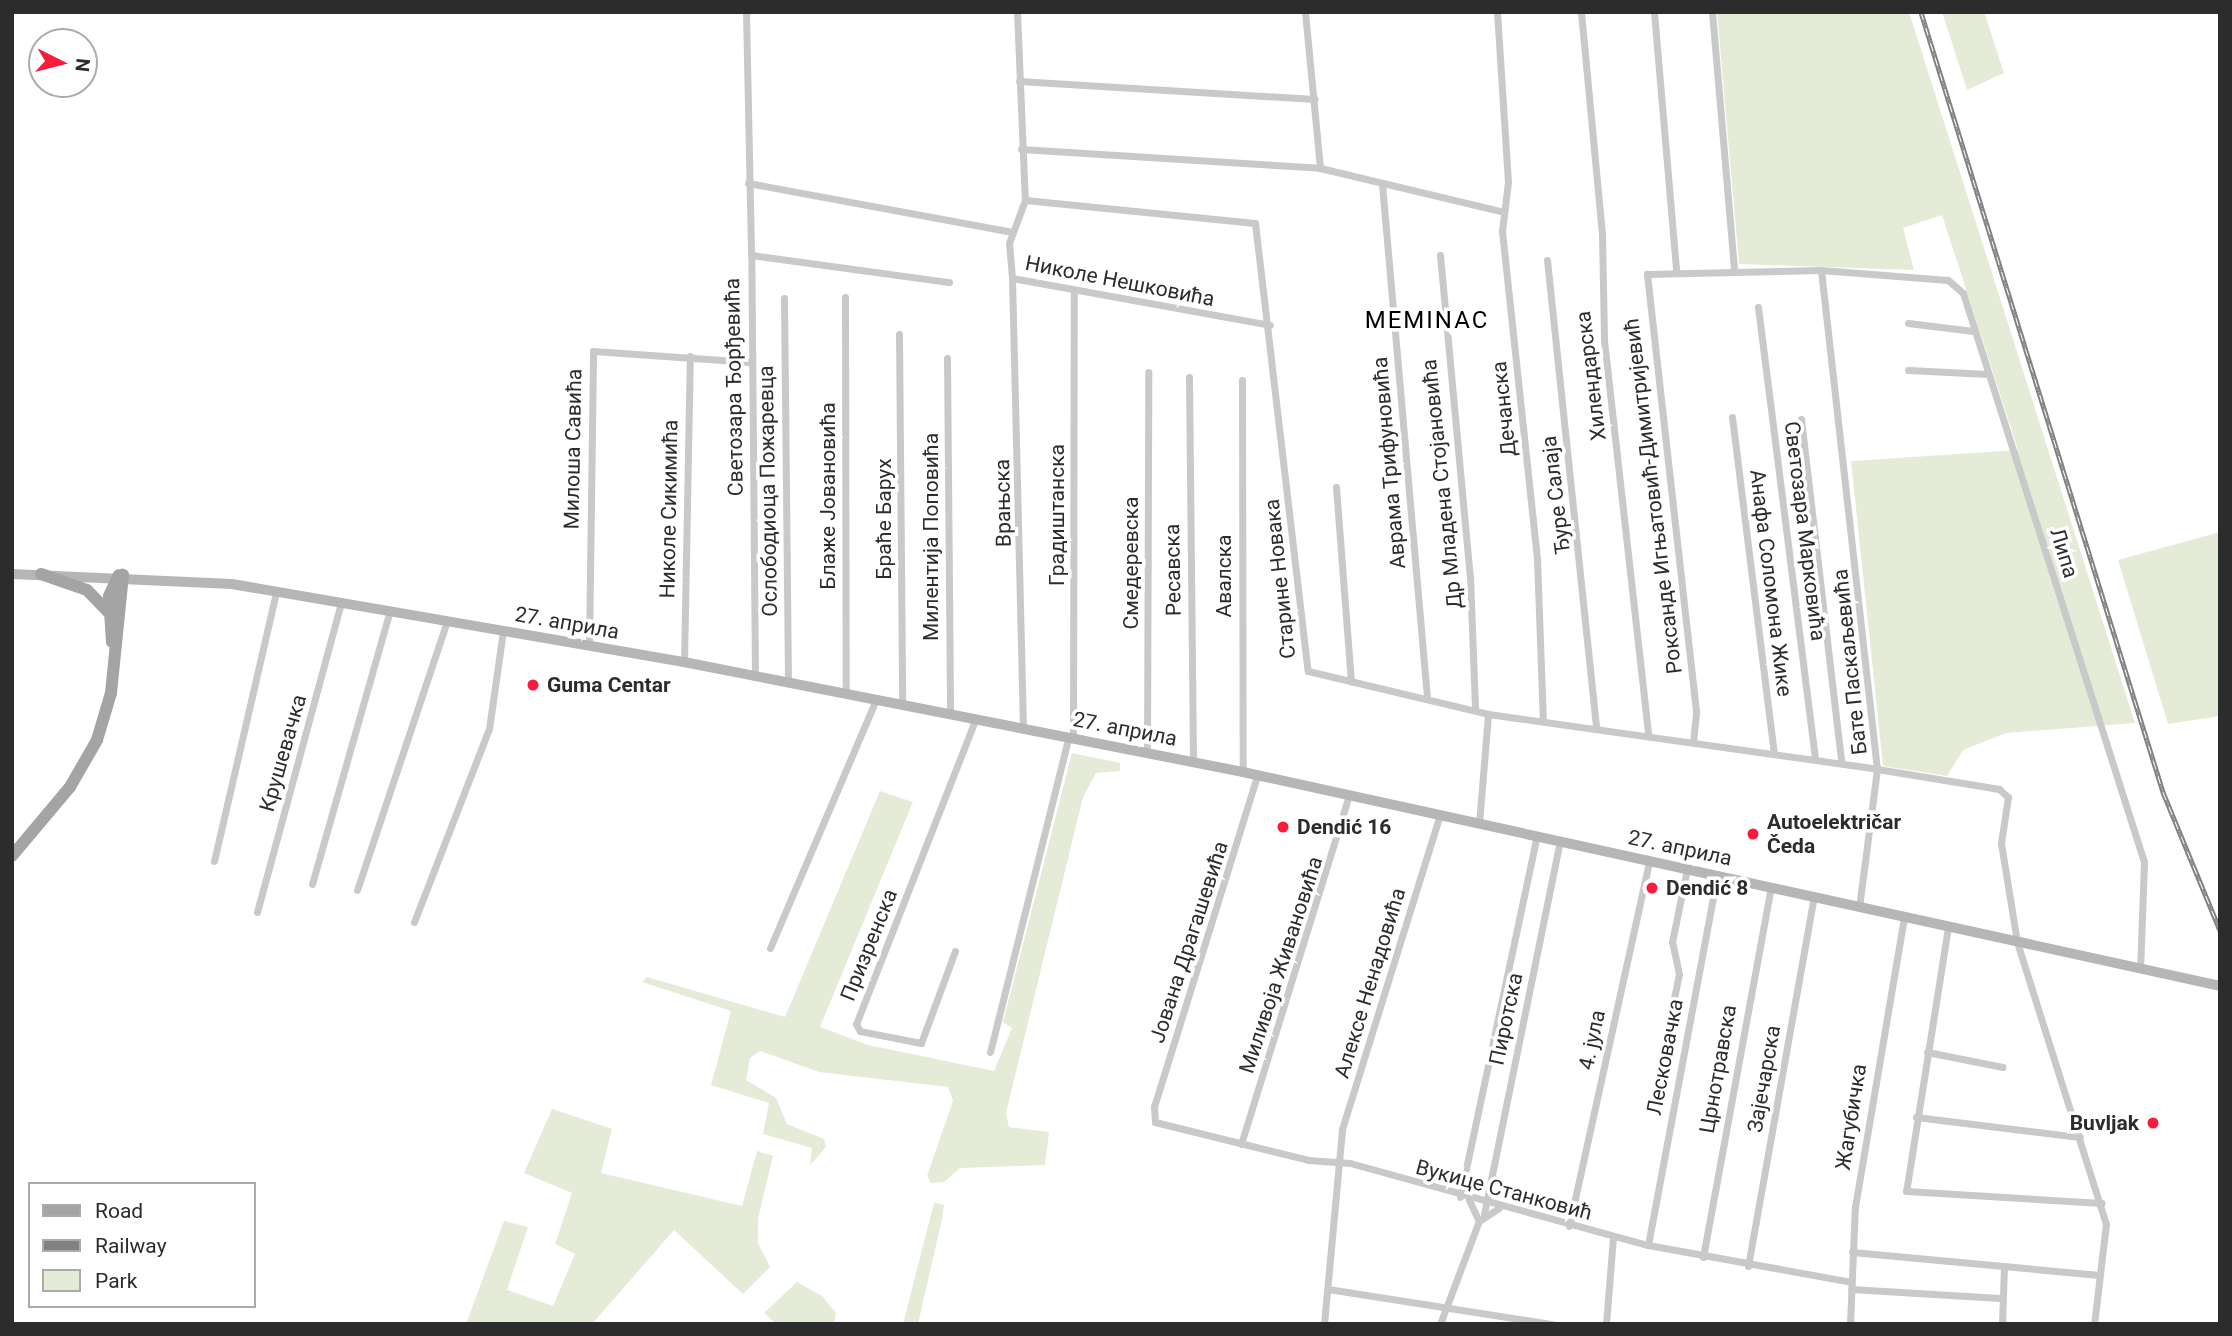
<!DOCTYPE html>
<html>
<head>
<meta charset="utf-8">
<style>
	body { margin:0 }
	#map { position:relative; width:2232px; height:1336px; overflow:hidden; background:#fff; font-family:Roboto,sans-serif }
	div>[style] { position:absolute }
	.green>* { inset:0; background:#e4ecd7 }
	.street>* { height:7px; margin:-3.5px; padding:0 3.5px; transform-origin:3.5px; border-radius:3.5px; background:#c9c9c9 }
	.secondary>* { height:10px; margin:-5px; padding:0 5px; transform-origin:5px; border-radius:5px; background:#b6b6b6 }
	.primary>* { height:12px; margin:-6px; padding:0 6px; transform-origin:6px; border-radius:6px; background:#a4a4a4 }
	.rail>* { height:5px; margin-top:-2.5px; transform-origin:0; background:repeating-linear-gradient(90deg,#fff 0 8px,#818181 0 16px); box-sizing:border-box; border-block:2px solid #818181 }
	.dots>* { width:19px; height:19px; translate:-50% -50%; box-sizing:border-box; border:4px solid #fff; border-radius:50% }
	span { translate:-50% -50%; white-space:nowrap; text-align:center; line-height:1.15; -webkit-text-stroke:7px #fff; paint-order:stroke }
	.street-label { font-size:21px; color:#2c2c2c }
	.poi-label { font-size:21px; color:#2c2c2c; font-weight:700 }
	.left { translate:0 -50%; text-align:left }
	.right { translate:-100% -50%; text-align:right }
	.quarter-label { font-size:24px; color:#000; letter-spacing:2px }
	.frame { position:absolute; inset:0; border:14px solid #2c2c2c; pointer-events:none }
	.legend { position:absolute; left:28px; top:1182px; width:228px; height:126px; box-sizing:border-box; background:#fff; border:2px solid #ababab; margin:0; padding:9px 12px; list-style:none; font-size:21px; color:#2c2c2c }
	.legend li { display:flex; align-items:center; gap:14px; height:35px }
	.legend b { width:35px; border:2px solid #ababab }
	.north { position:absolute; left:28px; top:28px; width:70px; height:70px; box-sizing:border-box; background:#fff; border:2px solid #ababab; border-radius:50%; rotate:96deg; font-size:19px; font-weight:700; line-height:28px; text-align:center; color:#2c2c2c }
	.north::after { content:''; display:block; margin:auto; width:24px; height:32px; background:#f71b3c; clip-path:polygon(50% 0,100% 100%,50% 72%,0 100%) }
</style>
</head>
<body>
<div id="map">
	<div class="green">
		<div style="clip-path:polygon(1717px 12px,1909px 12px,2135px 723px,2006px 733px,1963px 750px,1947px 776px,1883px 766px,1851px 461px,2018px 450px,1942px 215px,1903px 228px,1914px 270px,1739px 264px)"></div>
		<div style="clip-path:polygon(1942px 12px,1984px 12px,2004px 73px,1967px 90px)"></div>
		<div style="clip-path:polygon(2220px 532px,2220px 716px,2168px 724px,2118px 560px)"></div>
		<div style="clip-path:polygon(1072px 753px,1120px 763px,1120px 771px,1096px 773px,1083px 797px,1006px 1113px,1009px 1127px,1049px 1132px,1045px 1165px,960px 1168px,944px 1182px,931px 1183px,927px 1176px,953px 1101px,948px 1087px,819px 1072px,760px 1051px,750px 1058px,746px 1080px,776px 1098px,787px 1124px,824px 1139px,826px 1147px,810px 1165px,812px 1148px,763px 1134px,769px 1103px,711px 1085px,731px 1011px,642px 982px,647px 977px,785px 1017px,880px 791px,913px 802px,820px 1027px,868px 1045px,994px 1071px,1012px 1028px,1003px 1022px)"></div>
		<div style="clip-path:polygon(552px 1109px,612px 1129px,601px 1173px,742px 1206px,757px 1151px,773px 1156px,758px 1219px,758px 1243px,770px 1267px,743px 1294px,674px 1230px,592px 1324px,466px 1324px,504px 1221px,528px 1227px,507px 1290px,553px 1306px,575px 1254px,555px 1244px,572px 1193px,524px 1173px)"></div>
		<div style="clip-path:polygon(934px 1203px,944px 1205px,942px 1219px,918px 1324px,903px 1324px)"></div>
		<div style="clip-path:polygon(797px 1282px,822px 1296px,836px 1313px,834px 1324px,776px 1324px,764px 1313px)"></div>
	</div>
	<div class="street">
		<div style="left:746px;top:12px;width:243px;rotate:88.8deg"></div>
		<div style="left:1017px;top:12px;width:188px;rotate:87.6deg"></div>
		<div style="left:1025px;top:200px;width:46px;rotate:110.4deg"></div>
		<div style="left:1009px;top:243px;width:35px;rotate:85deg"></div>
		<div style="left:1012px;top:278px;width:262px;rotate:10.3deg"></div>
		<div style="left:1305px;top:12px;width:157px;rotate:84.5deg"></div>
		<div style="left:1497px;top:12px;width:170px;rotate:86.3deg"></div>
		<div style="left:1508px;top:182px;width:49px;rotate:97deg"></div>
		<div style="left:1502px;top:231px;width:330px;rotate:83.9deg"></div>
		<div style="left:1537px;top:559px;width:160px;rotate:87.9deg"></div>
		<div style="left:1581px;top:12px;width:223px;rotate:84.6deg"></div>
		<div style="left:1602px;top:234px;width:106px;rotate:88.9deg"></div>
		<div style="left:1604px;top:340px;width:397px;rotate:83.6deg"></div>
		<div style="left:1654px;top:12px;width:258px;rotate:85.1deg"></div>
		<div style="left:1712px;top:12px;width:259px;rotate:85.1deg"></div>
		<div style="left:1019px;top:81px;width:296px;rotate:3.5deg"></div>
		<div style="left:1021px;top:149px;width:300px;rotate:3.6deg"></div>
		<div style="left:1320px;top:168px;width:189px;rotate:13.4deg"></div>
		<div style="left:748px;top:183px;width:269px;rotate:10.5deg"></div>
		<div style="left:1382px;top:184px;width:515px;rotate:84.99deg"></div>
		<div style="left:1025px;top:200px;width:231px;rotate:5.7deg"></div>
		<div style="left:1255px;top:223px;width:451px;rotate:83.3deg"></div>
		<div style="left:1308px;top:671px;width:185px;rotate:13.4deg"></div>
		<div style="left:1488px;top:714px;width:393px;rotate:8deg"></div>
		<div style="left:1877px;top:769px;width:139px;rotate:97.4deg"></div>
		<div style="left:1440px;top:255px;width:323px;rotate:84.7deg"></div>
		<div style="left:1470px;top:577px;width:133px;rotate:87.8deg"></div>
		<div style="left:1547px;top:260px;width:469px;rotate:84deg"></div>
		<div style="left:1821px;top:270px;width:502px;rotate:83.6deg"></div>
		<div style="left:1877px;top:769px;width:124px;rotate:9.3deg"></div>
		<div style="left:1999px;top:789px;width:12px;rotate:42deg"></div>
		<div style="left:2008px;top:797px;width:47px;rotate:98.7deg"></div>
		<div style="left:2001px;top:843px;width:100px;rotate:80.8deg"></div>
		<div style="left:2017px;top:942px;width:296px;rotate:72.5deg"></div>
		<div style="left:2106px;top:1224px;width:101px;rotate:96.8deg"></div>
		<div style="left:1012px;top:278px;width:451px;rotate:88.6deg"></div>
		<div style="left:845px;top:297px;width:397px;rotate:89.9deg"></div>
		<div style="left:784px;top:298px;width:385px;rotate:89.4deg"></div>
		<div style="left:1758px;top:307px;width:456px;rotate:82.8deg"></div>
		<div style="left:1908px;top:323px;width:66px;rotate:6.9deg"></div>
		<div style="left:899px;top:334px;width:371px;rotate:89.5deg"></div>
		<div style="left:947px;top:358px;width:357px;rotate:89.5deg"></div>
		<div style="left:1908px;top:370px;width:80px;rotate:2.9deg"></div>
		<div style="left:1189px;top:377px;width:386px;rotate:89.4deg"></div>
		<div style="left:1242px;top:380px;width:392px;rotate:89.9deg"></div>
		<div style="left:1732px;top:417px;width:339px;rotate:82.9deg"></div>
		<div style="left:1801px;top:419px;width:345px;rotate:83.3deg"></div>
		<div style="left:1336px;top:487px;width:195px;rotate:85.6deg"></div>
		<div style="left:589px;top:646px;width:295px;rotate:-89.2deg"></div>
		<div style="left:593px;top:351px;width:158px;rotate:4deg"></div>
		<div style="left:684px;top:662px;width:306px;rotate:-88.9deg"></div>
		<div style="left:755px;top:677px;width:422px;rotate:-90.5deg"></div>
		<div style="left:751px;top:255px;width:200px;rotate:7.8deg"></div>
		<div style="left:1073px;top:739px;width:448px;rotate:-89.9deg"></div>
		<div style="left:1693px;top:742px;width:31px;rotate:-84deg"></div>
		<div style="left:1696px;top:711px;width:440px;rotate:-96.4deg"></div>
		<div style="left:1647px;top:274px;width:174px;rotate:-1.3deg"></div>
		<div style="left:1821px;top:270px;width:127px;rotate:4.5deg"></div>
		<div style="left:1948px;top:280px;width:20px;rotate:41deg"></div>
		<div style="left:1963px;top:293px;width:597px;rotate:72.35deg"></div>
		<div style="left:2144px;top:862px;width:107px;rotate:92.1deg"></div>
		<div style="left:1147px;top:753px;width:381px;rotate:-89.8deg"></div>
		<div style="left:1257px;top:776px;width:347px;rotate:107.3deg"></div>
		<div style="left:1154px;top:1107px;width:15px;rotate:86deg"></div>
		<div style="left:1155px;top:1122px;width:158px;rotate:13.9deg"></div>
		<div style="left:1308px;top:1160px;width:42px;rotate:4.1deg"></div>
		<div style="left:1350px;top:1163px;width:309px;rotate:15.4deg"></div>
		<div style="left:1648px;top:1245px;width:206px;rotate:10.3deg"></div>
		<div style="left:1479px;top:824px;width:110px;rotate:-85.3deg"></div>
		<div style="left:214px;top:861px;width:276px;rotate:-77deg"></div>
		<div style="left:312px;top:884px;width:284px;rotate:-74.1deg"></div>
		<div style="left:357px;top:890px;width:284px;rotate:-71.5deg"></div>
		<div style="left:257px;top:912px;width:320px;rotate:-74.8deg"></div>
		<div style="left:414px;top:922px;width:207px;rotate:-68.8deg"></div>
		<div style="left:489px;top:729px;width:99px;rotate:-81.9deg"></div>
		<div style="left:1948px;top:927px;width:267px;rotate:99deg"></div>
		<div style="left:1906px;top:1191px;width:196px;rotate:3.5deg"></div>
		<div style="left:770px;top:948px;width:270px;rotate:-66.9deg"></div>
		<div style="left:955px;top:951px;width:98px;rotate:110.3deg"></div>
		<div style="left:921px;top:1043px;width:62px;rotate:-168.9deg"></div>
		<div style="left:860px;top:1031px;width:8px;rotate:-120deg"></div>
		<div style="left:856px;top:1024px;width:326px;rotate:-68.6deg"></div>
		<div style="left:990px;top:1052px;width:324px;rotate:-76deg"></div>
		<div style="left:1927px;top:1052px;width:77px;rotate:11.2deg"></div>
		<div style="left:1660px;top:1068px;width:96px;rotate:-78.6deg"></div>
		<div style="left:1679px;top:974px;width:33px;rotate:-102deg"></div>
		<div style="left:1672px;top:942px;width:75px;rotate:-78.4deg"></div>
		<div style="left:1916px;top:1117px;width:165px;rotate:7deg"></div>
		<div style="left:1241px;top:1144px;width:365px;rotate:-72.8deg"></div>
		<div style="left:1460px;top:1197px;width:369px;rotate:-78deg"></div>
		<div style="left:1469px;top:1200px;width:23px;rotate:65deg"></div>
		<div style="left:1484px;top:1214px;width:381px;rotate:-78.5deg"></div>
		<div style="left:1569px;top:1226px;width:374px;rotate:-77.6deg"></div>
		<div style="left:1648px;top:1245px;width:375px;rotate:-79.4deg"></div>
		<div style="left:1852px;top:1252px;width:248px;rotate:5.3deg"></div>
		<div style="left:1703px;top:1257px;width:375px;rotate:-79.6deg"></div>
		<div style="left:1748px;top:1266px;width:375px;rotate:-79.9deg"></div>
		<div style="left:1328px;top:1289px;width:227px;rotate:8.9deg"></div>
		<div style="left:1851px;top:1289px;width:149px;rotate:3.5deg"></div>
		<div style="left:1324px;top:1324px;width:196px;rotate:-84.7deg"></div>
		<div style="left:1342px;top:1129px;width:329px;rotate:-72.7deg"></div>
		<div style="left:1440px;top:1324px;width:110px;rotate:-69.3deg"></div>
		<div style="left:1479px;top:1221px;width:24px;rotate:-33deg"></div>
		<div style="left:1606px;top:1324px;width:87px;rotate:-85.4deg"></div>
		<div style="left:1850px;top:1324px;width:117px;rotate:-87.6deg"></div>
		<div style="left:1855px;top:1207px;width:294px;rotate:-80.4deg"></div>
		<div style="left:2002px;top:1324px;width:58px;rotate:-88deg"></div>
	</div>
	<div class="secondary">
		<div style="left:12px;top:574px;width:220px;rotate:2.6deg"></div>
		<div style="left:232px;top:584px;width:459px;rotate:9.8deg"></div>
		<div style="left:684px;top:662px;width:570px;rotate:11.13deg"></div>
		<div style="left:1243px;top:772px;width:1000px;rotate:12.35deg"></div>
	</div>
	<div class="primary">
		<div style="left:41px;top:574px;width:49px;rotate:19.2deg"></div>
		<div style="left:87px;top:590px;width:30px;rotate:46deg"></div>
		<div style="left:112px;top:642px;width:46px;rotate:-93.7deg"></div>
		<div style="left:109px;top:596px;width:23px;rotate:-65deg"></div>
		<div style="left:12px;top:856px;width:90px;rotate:-50deg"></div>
		<div style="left:70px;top:787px;width:54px;rotate:-60.1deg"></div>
		<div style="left:97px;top:740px;width:49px;rotate:-73.4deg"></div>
		<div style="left:111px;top:693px;width:119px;rotate:-84.2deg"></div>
	</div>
	<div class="rail">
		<div style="left:1921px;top:12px;width:817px;rotate:72.76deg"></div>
		<div style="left:2163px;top:792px;width:149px;rotate:67.6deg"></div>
	</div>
	<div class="dots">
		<div style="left:533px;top:685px;background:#f71b3c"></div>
		<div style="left:1283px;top:827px;background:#f71b3c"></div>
		<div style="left:1753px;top:834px;background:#f71b3c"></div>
		<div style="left:1652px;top:888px;background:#f71b3c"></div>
		<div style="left:2153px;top:1123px;background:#f71b3c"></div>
	</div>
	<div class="street-label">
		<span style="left:1120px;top:281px;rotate:11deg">Николе Нешковића</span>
		<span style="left:1591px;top:376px;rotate:-97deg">Хилендарска</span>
		<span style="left:734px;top:387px;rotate:-91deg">Светозара Ђорђевића</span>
		<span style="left:1504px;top:409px;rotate:-96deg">Дечанска</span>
		<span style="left:573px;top:449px;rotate:-89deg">Милоша Савића</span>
		<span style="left:1389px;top:463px;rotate:-95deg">Аврама Трифуновића</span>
		<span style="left:1442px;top:484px;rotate:-96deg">Др Младена Стојановића</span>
		<span style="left:768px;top:491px;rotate:-91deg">Ослободиоца Пожаревца</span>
		<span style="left:1556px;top:495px;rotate:-97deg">Ђуре Салаја</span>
		<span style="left:828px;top:496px;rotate:-90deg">Блаже Јовановића</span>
		<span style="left:1653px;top:496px;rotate:-97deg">Роксанде Игњатовић-Димитријевић</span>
		<span style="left:1003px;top:503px;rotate:-91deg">Врањска</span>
		<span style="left:669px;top:509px;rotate:-89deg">Николе Сикимића</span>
		<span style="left:1057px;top:515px;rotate:-90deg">Градиштанска</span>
		<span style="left:884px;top:519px;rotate:-90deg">Браће Барух</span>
		<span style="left:1805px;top:531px;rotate:83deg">Светозара Марковића</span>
		<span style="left:931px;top:537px;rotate:-90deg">Милентија Поповића</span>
		<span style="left:2064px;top:553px;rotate:73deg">Липа</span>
		<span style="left:1131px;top:563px;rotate:-90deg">Смедеревска</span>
		<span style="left:1173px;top:570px;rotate:-91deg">Ресавска</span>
		<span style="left:1224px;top:576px;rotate:-90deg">Авалска</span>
		<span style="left:1280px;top:579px;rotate:-96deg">Старине Новака</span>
		<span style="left:1771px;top:583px;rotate:83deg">Анафа Соломона Жике</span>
		<span style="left:567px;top:623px;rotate:10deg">27. априла</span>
		<span style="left:1850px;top:662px;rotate:-96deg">Бате Паскаљевића</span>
		<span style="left:1125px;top:729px;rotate:11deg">27. априла</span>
		<span style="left:283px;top:753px;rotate:-74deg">Крушевачка</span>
		<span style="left:1680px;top:848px;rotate:12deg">27. априла</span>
		<span style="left:1189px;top:942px;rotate:-72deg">Јована Драгашевића</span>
		<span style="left:869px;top:945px;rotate:-68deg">Призренска</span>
		<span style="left:1281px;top:965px;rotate:-72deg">Миливоја Живановића</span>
		<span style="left:1370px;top:983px;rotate:-73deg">Алексе Ненадовића</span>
		<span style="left:1506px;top:1019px;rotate:-78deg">Пиротска</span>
		<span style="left:1592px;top:1040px;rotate:-78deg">4. јула</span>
		<span style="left:1665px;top:1057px;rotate:-79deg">Лесковачка</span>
		<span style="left:1718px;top:1069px;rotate:-80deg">Црнотравска</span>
		<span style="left:1764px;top:1079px;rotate:-80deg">Зајечарска</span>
		<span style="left:1851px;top:1117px;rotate:-81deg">Жагубичка</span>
		<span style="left:1504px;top:1190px;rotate:15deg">Вукице Станковић</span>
	</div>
	<div class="poi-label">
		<span class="left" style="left:547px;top:685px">Guma Centar</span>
		<span class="left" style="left:1767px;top:834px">Autoelektričar<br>Čeda</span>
		<span class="left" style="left:1297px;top:827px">Dendić 16</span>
		<span class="left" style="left:1666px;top:888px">Dendić 8</span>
		<span class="right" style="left:2139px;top:1123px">Buvljak</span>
	</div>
	<div class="quarter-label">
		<span style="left:1427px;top:321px">MEMINAC</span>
	</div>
	<div class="frame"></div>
	<ul class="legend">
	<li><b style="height:9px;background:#a4a4a4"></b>Road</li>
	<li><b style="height:9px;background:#818181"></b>Railway</li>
	<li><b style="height:19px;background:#e4ecd7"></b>Park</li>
	</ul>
	<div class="north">N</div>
</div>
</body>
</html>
